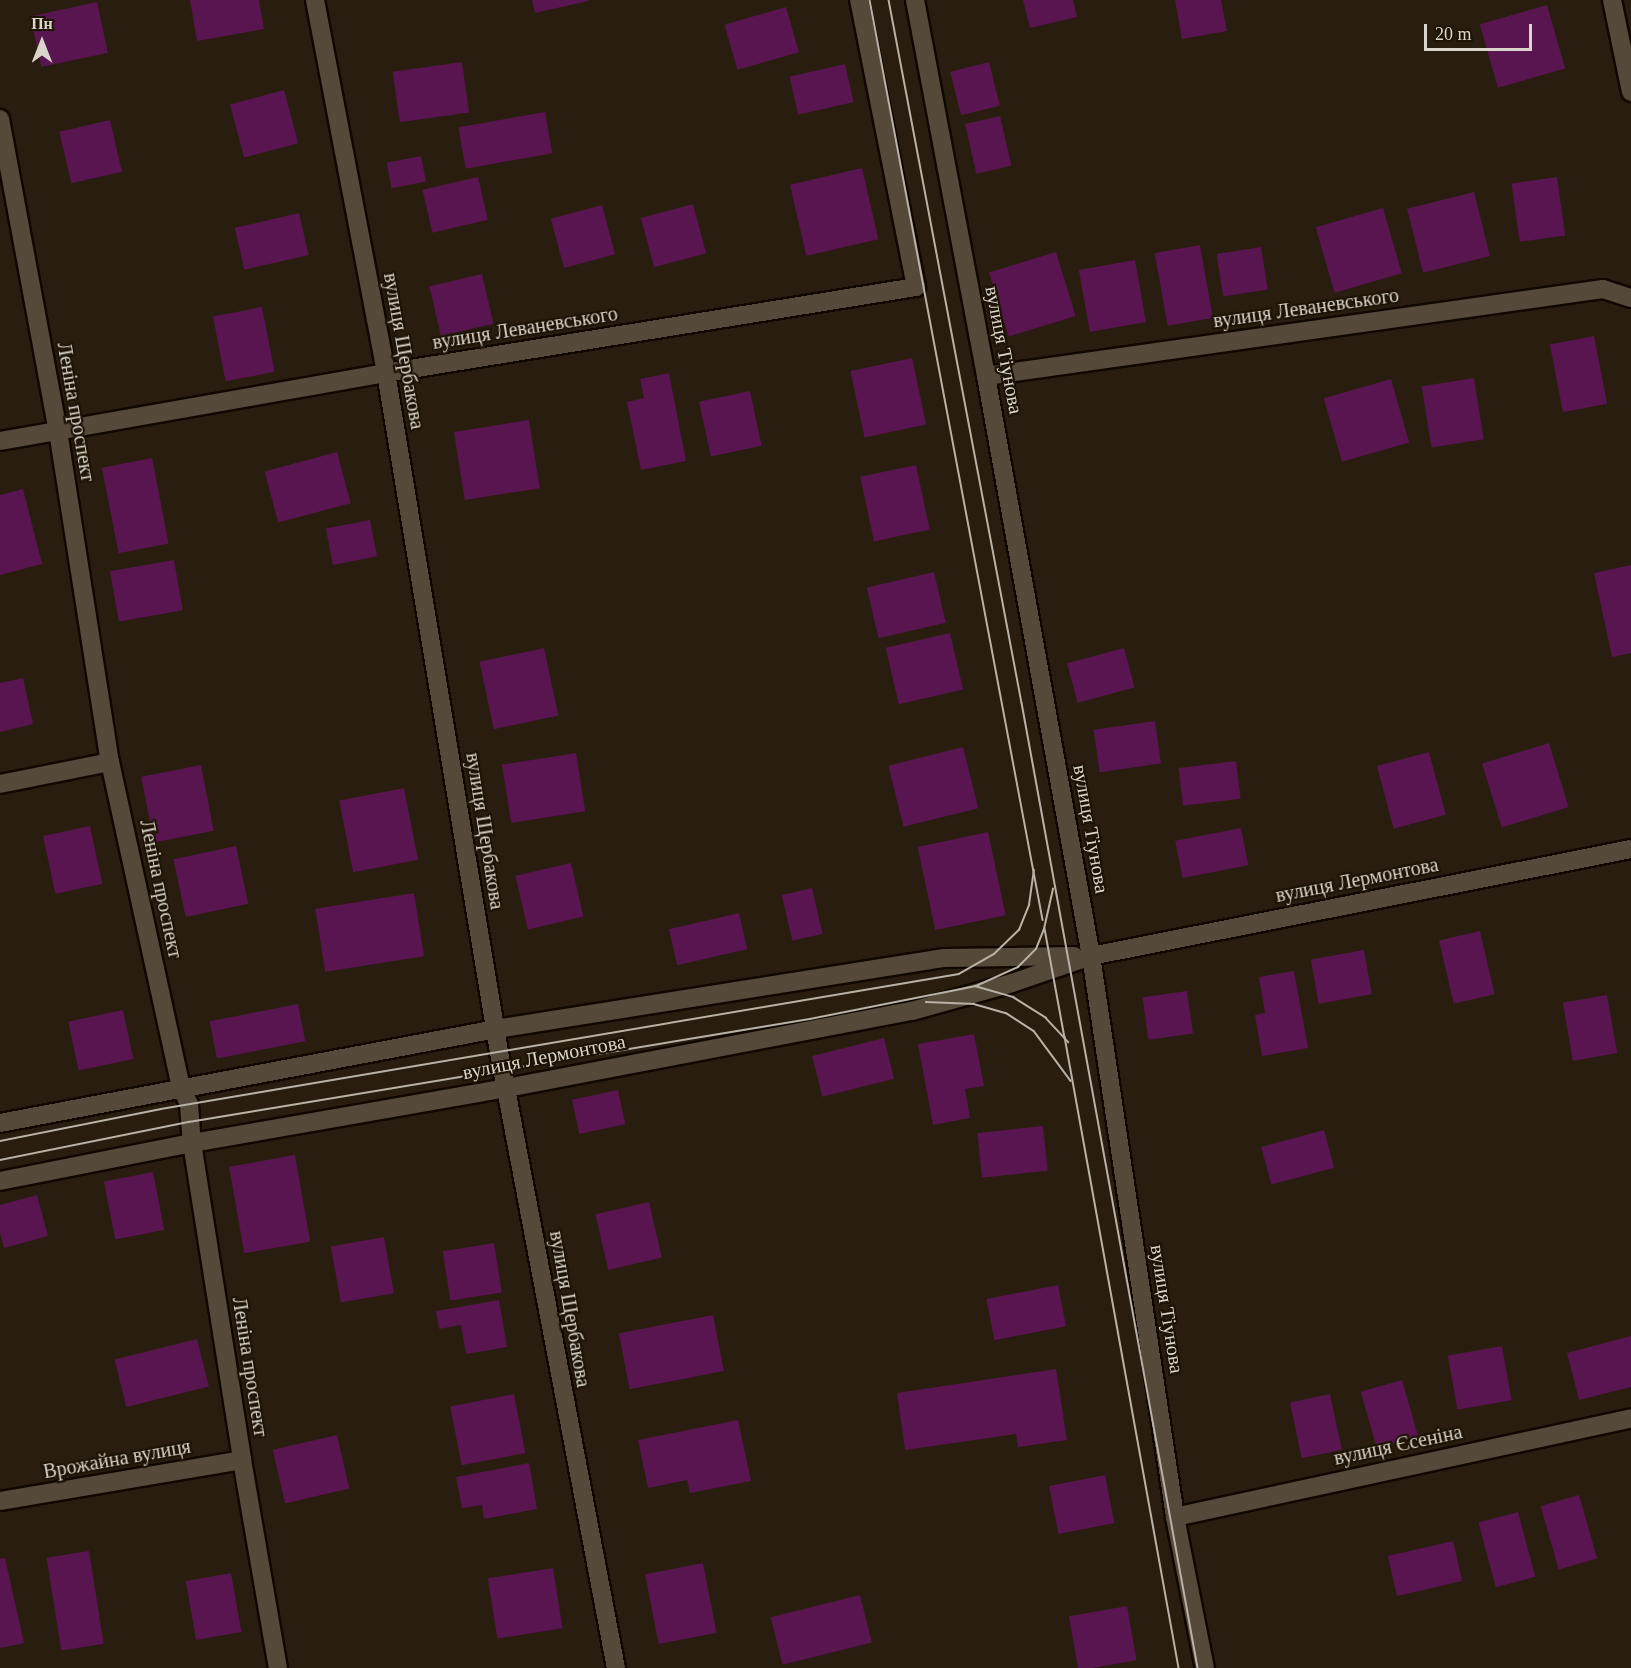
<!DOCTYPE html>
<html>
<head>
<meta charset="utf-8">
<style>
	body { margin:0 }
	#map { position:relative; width:1631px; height:1668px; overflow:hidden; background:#281d0e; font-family:Georgia,serif }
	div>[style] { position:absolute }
	.building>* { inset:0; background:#591550; transform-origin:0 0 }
	.roads { filter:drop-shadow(2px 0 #100700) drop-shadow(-2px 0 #100700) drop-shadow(0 2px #100700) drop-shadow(0 -2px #100700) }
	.minor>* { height:18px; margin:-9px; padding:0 9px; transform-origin:9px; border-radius:9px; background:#554939 }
	.tram>* { height:1.5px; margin:-0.75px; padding:0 0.75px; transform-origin:0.75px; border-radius:0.75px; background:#b9b2a8 }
	span { translate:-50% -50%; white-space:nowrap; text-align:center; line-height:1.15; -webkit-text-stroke:4.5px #1e1406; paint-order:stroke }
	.street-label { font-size:20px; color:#dbd4cb }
	.north { position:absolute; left:12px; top:12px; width:60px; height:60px; -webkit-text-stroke:4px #1e1406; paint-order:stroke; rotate:0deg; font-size:16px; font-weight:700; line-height:24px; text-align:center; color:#dbd4cb }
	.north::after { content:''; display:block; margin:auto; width:21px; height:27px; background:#dbd4cb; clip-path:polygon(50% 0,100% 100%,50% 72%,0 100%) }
	.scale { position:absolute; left:1424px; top:24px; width:108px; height:27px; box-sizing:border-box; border:3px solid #dbd4cb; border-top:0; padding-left:8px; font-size:18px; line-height:21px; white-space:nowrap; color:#dbd4cb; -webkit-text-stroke:4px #1e1406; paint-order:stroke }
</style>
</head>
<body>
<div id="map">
	<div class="building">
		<div style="clip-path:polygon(190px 0,259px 0,264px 29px,197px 41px)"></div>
		<div style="clip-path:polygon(532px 0,588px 0,588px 1px,535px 13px)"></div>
		<div style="clip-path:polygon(1023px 0,1073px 0,1077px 17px,1030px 28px)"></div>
		<div style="clip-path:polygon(1175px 0,1221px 0,1227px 31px,1182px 39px)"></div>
		<div style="left:97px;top:2px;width:52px;height:68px;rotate:78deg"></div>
		<div style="left:1547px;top:5px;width:66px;height:70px;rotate:74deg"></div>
		<div style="left:786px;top:7px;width:47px;height:64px;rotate:74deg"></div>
		<div style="left:462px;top:62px;width:51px;height:70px;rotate:82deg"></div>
		<div style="left:989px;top:62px;width:45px;height:40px;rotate:76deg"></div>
		<div style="left:845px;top:64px;width:39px;height:57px;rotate:77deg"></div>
		<div style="left:284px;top:90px;width:55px;height:56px;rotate:75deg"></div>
		<div style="left:545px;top:112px;width:42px;height:88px;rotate:80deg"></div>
		<div style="left:1000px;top:116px;width:51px;height:36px;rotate:77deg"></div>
		<div style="left:110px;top:120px;width:53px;height:52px;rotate:77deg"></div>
		<div style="left:421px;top:156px;width:26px;height:35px;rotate:79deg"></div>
		<div style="left:862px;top:168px;width:73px;height:74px;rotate:77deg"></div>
		<div style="left:478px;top:177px;width:44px;height:57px;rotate:77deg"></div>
		<div style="left:1557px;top:177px;width:59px;height:46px;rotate:82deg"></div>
		<div style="left:1474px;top:192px;width:66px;height:69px;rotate:76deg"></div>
		<div style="left:693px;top:204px;width:51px;height:54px;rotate:75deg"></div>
		<div style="left:602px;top:205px;width:51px;height:53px;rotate:75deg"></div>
		<div style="left:1383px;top:208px;width:68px;height:70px;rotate:74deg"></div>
		<div style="left:299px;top:213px;width:43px;height:66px;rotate:77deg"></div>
		<div style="left:1200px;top:245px;width:74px;height:46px;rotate:80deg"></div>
		<div style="left:1261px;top:247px;width:43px;height:45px;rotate:81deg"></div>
		<div style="left:1056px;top:252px;width:67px;height:70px;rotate:73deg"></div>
		<div style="left:1135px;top:260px;width:63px;height:57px;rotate:80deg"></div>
		<div style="left:482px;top:274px;width:51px;height:54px;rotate:77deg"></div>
		<div style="left:262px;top:307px;width:66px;height:50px;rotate:79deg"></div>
		<div style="left:1594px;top:336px;width:69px;height:45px;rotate:79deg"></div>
		<div style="left:912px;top:358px;width:68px;height:63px;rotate:78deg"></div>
		<div style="clip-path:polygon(669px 373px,686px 461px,641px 470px,627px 402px,644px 398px,640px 379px)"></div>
		<div style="left:1474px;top:378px;width:62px;height:53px;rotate:81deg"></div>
		<div style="left:1391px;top:379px;width:66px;height:70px;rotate:74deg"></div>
		<div style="left:750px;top:391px;width:56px;height:52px;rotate:78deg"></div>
		<div style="left:529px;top:420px;width:69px;height:76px;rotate:81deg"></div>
		<div style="left:337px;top:452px;width:53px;height:75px;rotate:75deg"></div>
		<div style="left:152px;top:458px;width:87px;height:51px;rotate:79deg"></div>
		<div style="left:916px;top:465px;width:66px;height:57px;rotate:78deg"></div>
		<div style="clip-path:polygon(23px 489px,42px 564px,0 575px,0 495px)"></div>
		<div style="left:370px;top:520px;width:37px;height:45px;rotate:79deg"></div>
		<div style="left:174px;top:560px;width:51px;height:65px;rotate:80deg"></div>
		<div style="clip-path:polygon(1631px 565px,1631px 653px,1612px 657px,1594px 573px)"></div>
		<div style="left:934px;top:572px;width:52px;height:69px;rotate:77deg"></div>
		<div style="left:950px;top:633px;width:58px;height:66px;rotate:77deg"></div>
		<div style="left:544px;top:648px;width:69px;height:66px;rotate:78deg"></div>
		<div style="left:1124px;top:648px;width:41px;height:59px;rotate:75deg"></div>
		<div style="clip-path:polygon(23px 678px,33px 724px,0 732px,0 683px)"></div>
		<div style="left:1155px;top:721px;width:43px;height:62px;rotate:82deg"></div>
		<div style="left:1549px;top:743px;width:67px;height:70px;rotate:73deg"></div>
		<div style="left:963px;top:747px;width:63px;height:77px;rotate:76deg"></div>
		<div style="left:1429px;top:752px;width:65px;height:54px;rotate:75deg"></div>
		<div style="left:576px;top:753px;width:59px;height:75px;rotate:81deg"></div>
		<div style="left:1236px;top:761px;width:38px;height:58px;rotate:83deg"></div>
		<div style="left:201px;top:765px;width:67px;height:61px;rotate:79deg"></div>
		<div style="left:404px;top:788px;width:73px;height:66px;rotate:79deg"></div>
		<div style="left:90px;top:826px;width:59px;height:48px;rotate:78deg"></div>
		<div style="left:1241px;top:828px;width:38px;height:67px;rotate:79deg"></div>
		<div style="left:988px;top:832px;width:85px;height:72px;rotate:78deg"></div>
		<div style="left:236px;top:846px;width:59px;height:64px;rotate:78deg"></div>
		<div style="left:571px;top:863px;width:55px;height:57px;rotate:77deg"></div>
		<div style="left:812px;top:888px;width:47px;height:31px;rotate:77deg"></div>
		<div style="left:414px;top:893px;width:64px;height:100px;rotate:81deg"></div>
		<div style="left:739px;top:913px;width:37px;height:72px;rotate:77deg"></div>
		<div style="left:1480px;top:931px;width:65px;height:42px;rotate:77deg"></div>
		<div style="left:1364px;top:950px;width:45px;height:54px;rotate:80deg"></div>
		<div style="clip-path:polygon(1294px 971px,1308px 1048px,1262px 1056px,1255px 1015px,1265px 1013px,1259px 977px)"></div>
		<div style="left:1187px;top:991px;width:43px;height:45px;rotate:82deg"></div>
		<div style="left:1607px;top:995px;width:59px;height:45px;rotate:80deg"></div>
		<div style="left:298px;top:1004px;width:38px;height:90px;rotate:79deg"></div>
		<div style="left:123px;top:1010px;width:50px;height:56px;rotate:78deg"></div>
		<div style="clip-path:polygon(974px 1034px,984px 1086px,965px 1089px,970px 1118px,933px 1125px,918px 1044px)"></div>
		<div style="left:884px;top:1038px;width:42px;height:74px;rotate:76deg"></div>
		<div style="left:618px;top:1090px;width:35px;height:47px;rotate:78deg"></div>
		<div style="left:1043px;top:1126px;width:45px;height:66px;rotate:84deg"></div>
		<div style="left:1324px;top:1130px;width:39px;height:65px;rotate:75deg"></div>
		<div style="left:295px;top:1155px;width:88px;height:67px;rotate:80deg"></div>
		<div style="left:153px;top:1172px;width:59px;height:50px;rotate:79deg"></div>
		<div style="clip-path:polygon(37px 1195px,48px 1236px,4px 1248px,0 1233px,0 1205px)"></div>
		<div style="left:649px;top:1202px;width:57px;height:55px;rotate:77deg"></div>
		<div style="left:384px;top:1237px;width:57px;height:54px;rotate:80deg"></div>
		<div style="left:494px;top:1243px;width:50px;height:52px;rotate:81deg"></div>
		<div style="left:1058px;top:1285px;width:42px;height:73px;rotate:79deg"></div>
		<div style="clip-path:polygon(499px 1300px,507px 1347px,466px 1354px,461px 1325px,439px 1329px,436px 1311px)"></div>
		<div style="left:713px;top:1315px;width:57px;height:96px;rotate:79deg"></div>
		<div style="clip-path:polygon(1631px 1336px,1631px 1387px,1579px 1400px,1567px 1353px)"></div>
		<div style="left:197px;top:1339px;width:49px;height:85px;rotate:76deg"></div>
		<div style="left:1502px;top:1346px;width:55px;height:55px;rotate:80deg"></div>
		<div style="clip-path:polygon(1056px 1369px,1067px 1440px,1018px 1447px,1016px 1434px,905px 1450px,897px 1393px)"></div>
		<div style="left:1402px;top:1380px;width:58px;height:43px;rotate:74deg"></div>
		<div style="left:514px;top:1394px;width:60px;height:65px;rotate:79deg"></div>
		<div style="left:1330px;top:1394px;width:57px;height:41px;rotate:78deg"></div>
		<div style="clip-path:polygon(738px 1420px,751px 1481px,690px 1493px,687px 1480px,648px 1488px,638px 1440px)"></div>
		<div style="left:337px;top:1435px;width:55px;height:66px;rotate:77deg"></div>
		<div style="clip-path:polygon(529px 1463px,537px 1509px,484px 1519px,482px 1505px,462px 1508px,456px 1477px)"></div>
		<div style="left:1105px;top:1475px;width:49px;height:57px;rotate:79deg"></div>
		<div style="left:1579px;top:1495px;width:66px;height:40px;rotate:74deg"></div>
		<div style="left:1518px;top:1512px;width:67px;height:41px;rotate:75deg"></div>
		<div style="left:1453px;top:1541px;width:41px;height:67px;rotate:77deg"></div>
		<div style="left:89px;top:1551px;width:94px;height:43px;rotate:81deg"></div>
		<div style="clip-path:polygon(5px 1558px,24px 1643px,0 1648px,0 1559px)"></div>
		<div style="left:703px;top:1563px;width:71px;height:59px;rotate:79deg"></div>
		<div style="left:553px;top:1568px;width:61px;height:66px;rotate:81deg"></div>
		<div style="left:231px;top:1573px;width:60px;height:46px;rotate:80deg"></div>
		<div style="left:860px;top:1595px;width:49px;height:92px;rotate:76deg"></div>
		<div style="left:1127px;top:1606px;width:55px;height:59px;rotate:80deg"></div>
	</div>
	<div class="roads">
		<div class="minor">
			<div style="left:315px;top:0;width:380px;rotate:79.2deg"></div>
			<div style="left:386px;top:373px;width:688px;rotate:80.55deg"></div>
			<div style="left:499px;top:1052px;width:627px;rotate:79.25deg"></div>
			<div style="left:915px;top:0;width:383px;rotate:79.3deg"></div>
			<div style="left:986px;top:376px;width:589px;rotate:79.74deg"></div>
			<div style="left:1091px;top:956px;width:567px;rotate:81.48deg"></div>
			<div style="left:1175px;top:1517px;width:154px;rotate:78.8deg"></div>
			<div style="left:1612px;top:0;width:94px;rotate:78.3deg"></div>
			<div style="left:0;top:119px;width:317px;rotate:79.5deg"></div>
			<div style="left:58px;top:431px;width:335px;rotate:81.1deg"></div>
			<div style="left:110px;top:762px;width:333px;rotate:77.7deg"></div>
			<div style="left:181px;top:1087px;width:19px;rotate:65deg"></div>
			<div style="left:189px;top:1104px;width:39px;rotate:86deg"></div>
			<div style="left:192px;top:1143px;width:321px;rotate:81deg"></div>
			<div style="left:242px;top:1460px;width:211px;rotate:80.2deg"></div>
			<div style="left:986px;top:376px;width:623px;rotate:-8.03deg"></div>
			<div style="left:1603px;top:289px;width:29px;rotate:18deg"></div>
			<div style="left:0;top:441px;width:392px;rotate:-10deg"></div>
			<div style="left:386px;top:373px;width:537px;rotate:-9.22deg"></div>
			<div style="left:916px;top:287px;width:293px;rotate:-101.2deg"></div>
			<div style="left:0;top:784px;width:112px;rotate:-11.3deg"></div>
			<div style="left:0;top:1123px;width:505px;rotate:-10.73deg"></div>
			<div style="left:496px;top:1029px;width:454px;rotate:-9deg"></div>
			<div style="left:944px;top:958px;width:130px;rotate:-0.9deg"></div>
			<div style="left:0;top:1181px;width:196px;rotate:-11.2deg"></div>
			<div style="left:192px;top:1143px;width:320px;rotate:-9.9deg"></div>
			<div style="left:507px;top:1088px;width:412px;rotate:-10.8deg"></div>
			<div style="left:912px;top:1011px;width:104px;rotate:-15.6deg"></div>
			<div style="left:1012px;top:983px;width:83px;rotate:-18.9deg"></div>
			<div style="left:1091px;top:956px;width:550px;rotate:-11.21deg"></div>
			<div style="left:0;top:1501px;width:245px;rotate:-9.6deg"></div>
			<div style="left:1175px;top:1517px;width:467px;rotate:-12.2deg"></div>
		</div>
	</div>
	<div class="tram">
		<div style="left:870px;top:0;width:936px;rotate:79.35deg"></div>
		<div style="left:889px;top:0;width:715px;rotate:79.29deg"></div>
		<div style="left:1022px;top:703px;width:981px;rotate:79.66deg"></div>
		<div style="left:1045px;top:929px;width:111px;rotate:79.6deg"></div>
		<div style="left:975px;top:986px;width:40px;rotate:16deg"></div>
		<div style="left:1013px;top:997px;width:39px;rotate:32deg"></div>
		<div style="left:1046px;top:1018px;width:33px;rotate:47deg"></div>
		<div style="left:926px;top:1002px;width:48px;rotate:2.4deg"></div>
		<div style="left:974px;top:1004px;width:33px;rotate:16deg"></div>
		<div style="left:1006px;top:1013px;width:33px;rotate:33deg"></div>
		<div style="left:1034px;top:1031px;width:62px;rotate:53.5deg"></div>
		<div style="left:1065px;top:1037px;width:641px;rotate:79.76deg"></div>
		<div style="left:0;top:1141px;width:164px;rotate:-11.2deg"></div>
		<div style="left:161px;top:1109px;width:809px;rotate:-9.6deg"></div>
		<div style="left:959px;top:974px;width:40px;rotate:-29.7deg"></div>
		<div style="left:994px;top:954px;width:35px;rotate:-44deg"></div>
		<div style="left:1019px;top:930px;width:27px;rotate:-68deg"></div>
		<div style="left:1029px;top:905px;width:35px;rotate:-82deg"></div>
		<div style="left:0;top:1160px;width:193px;rotate:-11.4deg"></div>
		<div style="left:189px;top:1122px;width:629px;rotate:-9.42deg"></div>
		<div style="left:810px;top:1019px;width:169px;rotate:-11.2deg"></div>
		<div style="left:976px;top:986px;width:46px;rotate:-24.3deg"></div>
		<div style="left:1018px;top:967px;width:25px;rotate:-45deg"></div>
		<div style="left:1036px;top:949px;width:22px;rotate:-68deg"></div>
		<div style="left:1044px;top:929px;width:41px;rotate:-77.3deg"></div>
	</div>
	<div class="street-label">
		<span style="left:1306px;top:308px;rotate:-8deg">вулиця Леваневського</span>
		<span style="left:525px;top:328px;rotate:-9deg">вулиця Леваневського</span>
		<span style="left:1004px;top:350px;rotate:79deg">вулиця Тіунова</span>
		<span style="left:404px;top:351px;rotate:80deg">вулиця Щербакова</span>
		<span style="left:76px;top:412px;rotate:80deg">Леніна проспект</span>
		<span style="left:1091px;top:829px;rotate:80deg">вулиця Тіунова</span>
		<span style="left:485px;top:831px;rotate:81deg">вулиця Щербакова</span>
		<span style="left:1357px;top:880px;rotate:-11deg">вулиця Лермонтова</span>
		<span style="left:161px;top:889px;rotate:78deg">Леніна проспект</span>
		<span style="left:544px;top:1057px;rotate:-11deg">вулиця Лермонтова</span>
		<span style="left:570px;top:1309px;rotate:80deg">вулиця Щербакова</span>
		<span style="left:1167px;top:1309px;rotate:81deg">вулиця Тіунова</span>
		<span style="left:250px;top:1367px;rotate:81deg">Леніна проспект</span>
		<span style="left:1398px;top:1445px;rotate:-12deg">вулиця Єсеніна</span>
		<span style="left:117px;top:1459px;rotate:-10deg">Врожайна вулиця</span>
	</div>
	<div class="north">Пн</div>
	<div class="scale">20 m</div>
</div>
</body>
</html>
